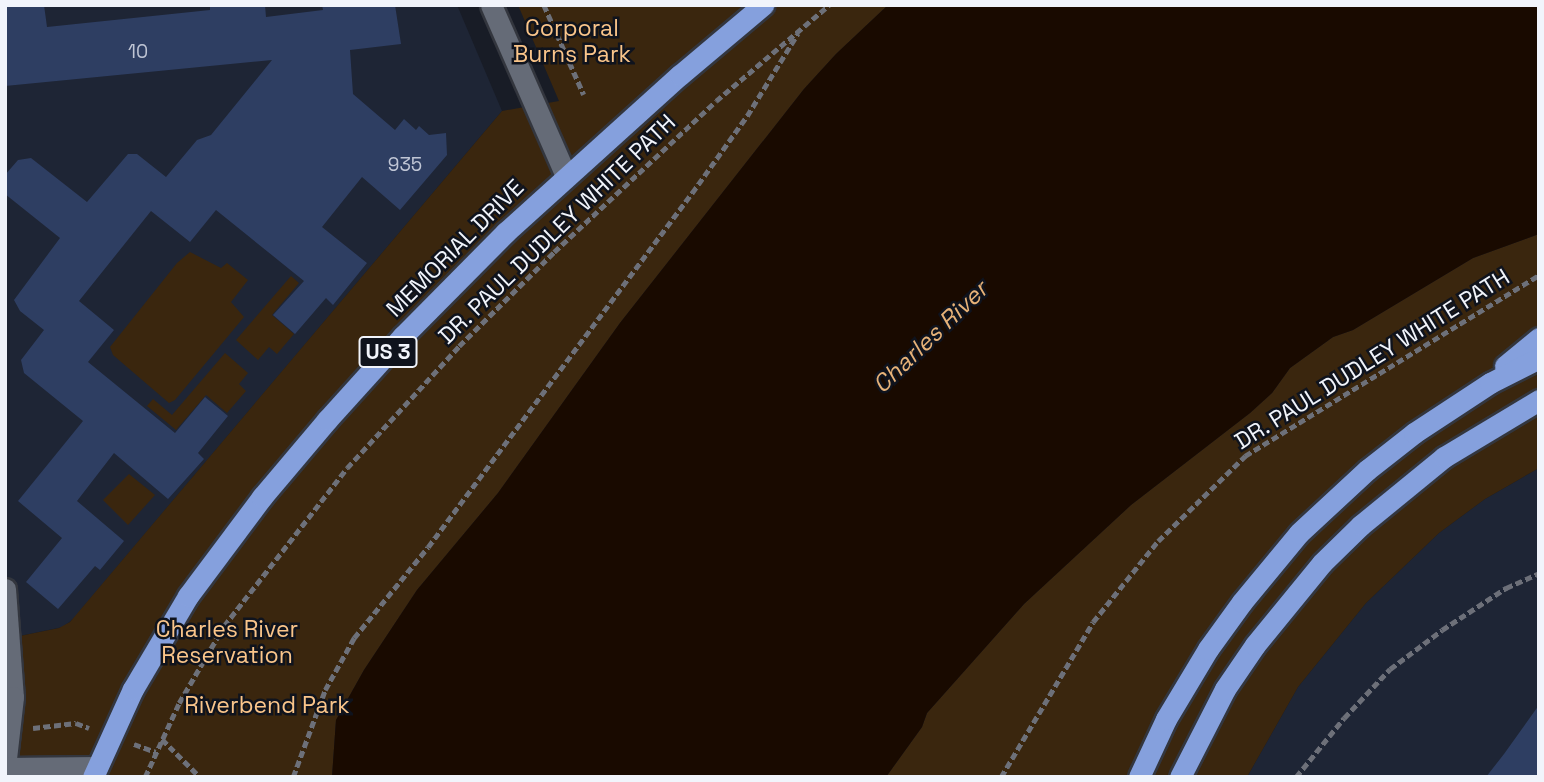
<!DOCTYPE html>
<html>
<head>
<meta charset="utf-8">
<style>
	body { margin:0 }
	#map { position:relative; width:1544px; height:782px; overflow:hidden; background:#181c26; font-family:"Space Grotesk",sans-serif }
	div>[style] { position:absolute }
	.built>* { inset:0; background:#1e2535 }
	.green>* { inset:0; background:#3a260e }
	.water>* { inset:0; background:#190a00 }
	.building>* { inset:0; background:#2e3e62 }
	.path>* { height:4.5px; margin-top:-2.25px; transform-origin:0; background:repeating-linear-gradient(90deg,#6d7079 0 7px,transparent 0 10.5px) }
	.roads { filter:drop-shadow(2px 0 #33363e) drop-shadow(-2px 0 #33363e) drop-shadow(0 2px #33363e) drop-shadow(0 -2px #33363e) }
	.minor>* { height:21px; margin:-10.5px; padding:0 10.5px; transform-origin:10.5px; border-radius:10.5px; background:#656b77 }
	.highway>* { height:21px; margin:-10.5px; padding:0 10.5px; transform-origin:10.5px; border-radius:10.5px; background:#85a0dd }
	span { translate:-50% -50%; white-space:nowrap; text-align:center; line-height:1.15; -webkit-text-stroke:5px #0f131d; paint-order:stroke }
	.number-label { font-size:19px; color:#c0c6d5 }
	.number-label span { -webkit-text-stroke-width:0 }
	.shield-label span { padding:2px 5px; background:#0f131d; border:2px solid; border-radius:5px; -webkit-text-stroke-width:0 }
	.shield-label { font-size:21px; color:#f1f4fb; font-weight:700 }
	.park-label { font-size:23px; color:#fac58a }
	.street-label { font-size:23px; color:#f1f4fb }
	.water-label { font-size:24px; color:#e7b278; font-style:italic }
	.frame { position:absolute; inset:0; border:7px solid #f1f4fb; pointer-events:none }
</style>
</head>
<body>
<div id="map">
	<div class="built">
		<div style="clip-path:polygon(5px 5px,457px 5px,502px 111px,73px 619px,63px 627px,5px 639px)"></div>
		<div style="clip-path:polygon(1539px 468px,1539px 777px,1247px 777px,1298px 687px,1366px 603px,1439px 533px,1485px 499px)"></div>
	</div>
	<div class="green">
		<div style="clip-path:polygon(518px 5px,888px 5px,836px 54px,804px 89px,620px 323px,498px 493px,417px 590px,364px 670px,336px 720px,332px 777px,8px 777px,5px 639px,59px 628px,70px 622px,502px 111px,559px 101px)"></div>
		<div style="clip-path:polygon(1539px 234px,1539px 468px,1485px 499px,1439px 533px,1366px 603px,1298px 687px,1247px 777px,886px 777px,922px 727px,927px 713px,1024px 604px,1131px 505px,1250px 413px,1272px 393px,1290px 368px,1333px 337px,1353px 330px,1473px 258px)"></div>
		<div style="clip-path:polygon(190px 252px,221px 268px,227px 263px,248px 280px,231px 302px,244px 317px,175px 400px,169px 403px,113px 355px,110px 347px,177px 263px)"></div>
		<div style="clip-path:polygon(291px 276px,299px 283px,272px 315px,294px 334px,277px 354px,269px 347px,258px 360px,236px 340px)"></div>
		<div style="clip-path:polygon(225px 353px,248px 373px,239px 384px,246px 391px,227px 413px,206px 395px,176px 430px,147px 406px,153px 399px,172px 415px)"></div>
		<div style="clip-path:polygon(129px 474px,155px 495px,128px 525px,103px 500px)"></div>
	</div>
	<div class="water">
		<div style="clip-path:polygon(888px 5px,1539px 5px,1539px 234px,1473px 258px,1353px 330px,1333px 337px,1290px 368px,1272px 393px,1250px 413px,1131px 505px,1024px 604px,927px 713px,922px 727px,886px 777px,332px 777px,336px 720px,364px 670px,417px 590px,498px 493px,620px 323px,804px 89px,836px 54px)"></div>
	</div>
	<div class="building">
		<div style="clip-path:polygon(5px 5px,44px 5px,47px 27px,210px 10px,210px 5px,265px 5px,266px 17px,323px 10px,322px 5px,395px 5px,401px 44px,350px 50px,353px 94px,395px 130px,404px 119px,416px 130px,419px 126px,429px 135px,446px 133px,447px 155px,400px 210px,362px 177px,322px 227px,367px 263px,333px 305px,326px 298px,295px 334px,273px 315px,304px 281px,216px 210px,190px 242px,151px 211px,79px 301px,114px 330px,88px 362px,175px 433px,205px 397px,228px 416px,198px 453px,204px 459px,168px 499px,114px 453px,77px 501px,124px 541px,100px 570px,95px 566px,58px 609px,26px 582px,62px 538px,18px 501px,83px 421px,24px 373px,21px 360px,44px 330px,20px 311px,14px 300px,60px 238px,5px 194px,5px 175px,18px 160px,31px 158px,87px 202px,128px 154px,137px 154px,166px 177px,197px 140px,211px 135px,272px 60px,5px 86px)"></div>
		<div style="clip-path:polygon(1539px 705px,1539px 777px,1486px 777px,1504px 754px)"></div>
	</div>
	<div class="path">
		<div style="left:544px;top:5px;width:98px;rotate:66deg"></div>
		<div style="left:33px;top:728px;width:43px;rotate:-6.6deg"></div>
		<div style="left:76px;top:723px;width:14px;rotate:21deg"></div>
		<div style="left:162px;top:739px;width:54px;rotate:45deg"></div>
		<div style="left:134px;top:744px;width:23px;rotate:20deg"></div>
		<div style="left:145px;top:777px;width:81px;rotate:-65.3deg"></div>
		<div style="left:179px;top:703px;width:89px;rotate:-59.7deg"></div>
		<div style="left:224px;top:626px;width:200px;rotate:-52.1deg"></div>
		<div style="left:347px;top:468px;width:166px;rotate:-47.4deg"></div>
		<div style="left:459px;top:346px;width:134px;rotate:-44.7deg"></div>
		<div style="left:554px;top:252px;width:221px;rotate:-43deg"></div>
		<div style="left:716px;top:101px;width:148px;rotate:-40.3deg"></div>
		<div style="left:293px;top:777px;width:93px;rotate:-69.8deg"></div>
		<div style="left:325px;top:690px;width:60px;rotate:-60.9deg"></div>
		<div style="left:354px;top:638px;width:117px;rotate:-50.9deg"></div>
		<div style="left:428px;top:547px;width:442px;rotate:-53.3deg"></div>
		<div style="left:692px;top:193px;width:95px;rotate:-54.5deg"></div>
		<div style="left:747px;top:116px;width:97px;rotate:-58.4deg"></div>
		<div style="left:1001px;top:777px;width:180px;rotate:-59.3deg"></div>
		<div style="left:1093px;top:622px;width:104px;rotate:-51.3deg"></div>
		<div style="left:1158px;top:541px;width:122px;rotate:-44.3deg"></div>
		<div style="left:1245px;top:456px;width:345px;rotate:-31.6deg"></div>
		<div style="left:1296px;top:777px;width:76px;rotate:-50.9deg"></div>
		<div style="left:1344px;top:718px;width:67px;rotate:-46.8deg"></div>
		<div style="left:1390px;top:669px;width:65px;rotate:-36.9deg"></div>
		<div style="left:1442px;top:630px;width:77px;rotate:-33.3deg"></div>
		<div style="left:1506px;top:588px;width:36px;rotate:-24deg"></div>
	</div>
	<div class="roads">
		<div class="minor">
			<div style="left:491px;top:5px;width:187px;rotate:66.3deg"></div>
			<div style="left:5px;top:589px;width:108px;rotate:85.8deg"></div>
			<div style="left:13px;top:697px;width:70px;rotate:96.5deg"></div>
			<div style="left:5px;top:768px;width:92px;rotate:-0.6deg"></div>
		</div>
		<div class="highway">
			<div style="left:1505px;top:366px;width:44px;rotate:-39.5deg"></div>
			<div style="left:93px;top:777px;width:97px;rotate:-65.6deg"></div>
			<div style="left:133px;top:689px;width:108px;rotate:-59.4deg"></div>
			<div style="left:188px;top:596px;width:124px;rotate:-53.2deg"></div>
			<div style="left:262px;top:497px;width:101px;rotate:-49.8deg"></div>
			<div style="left:327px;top:420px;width:113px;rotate:-47.9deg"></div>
			<div style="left:403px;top:336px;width:146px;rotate:-45.3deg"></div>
			<div style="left:506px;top:232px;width:234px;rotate:-42.1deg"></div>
			<div style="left:680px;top:75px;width:109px;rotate:-40.1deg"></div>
			<div style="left:1139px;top:777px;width:64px;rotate:-65deg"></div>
			<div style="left:1166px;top:719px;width:82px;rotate:-59deg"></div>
			<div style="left:1208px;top:649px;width:58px;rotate:-54.1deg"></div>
			<div style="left:1242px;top:602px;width:89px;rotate:-50.4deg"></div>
			<div style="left:1299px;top:533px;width:93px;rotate:-42.8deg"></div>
			<div style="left:1367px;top:470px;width:60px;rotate:-38.2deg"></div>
			<div style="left:1414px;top:433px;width:91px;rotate:-33.3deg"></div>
			<div style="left:1490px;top:383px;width:55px;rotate:-27deg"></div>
			<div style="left:1180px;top:777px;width:99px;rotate:-62.9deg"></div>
			<div style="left:1225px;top:689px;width:53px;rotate:-55.7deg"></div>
			<div style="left:1255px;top:645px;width:106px;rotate:-50.7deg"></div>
			<div style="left:1322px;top:563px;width:54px;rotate:-44.3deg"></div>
			<div style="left:1361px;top:525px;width:107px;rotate:-39.3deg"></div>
			<div style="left:1444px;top:457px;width:111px;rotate:-31deg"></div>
		</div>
	</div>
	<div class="number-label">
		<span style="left:138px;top:52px">10</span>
		<span style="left:405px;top:165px">935</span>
	</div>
	<div class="shield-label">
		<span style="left:388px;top:352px">US 3</span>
	</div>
	<div class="park-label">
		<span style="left:572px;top:41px">Corporal<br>Burns Park</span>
		<span style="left:227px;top:642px">Charles River<br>Reservation</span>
		<span style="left:267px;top:705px">Riverbend Park</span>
	</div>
	<div class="street-label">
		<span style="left:557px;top:229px;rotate:-44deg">DR. PAUL DUDLEY WHITE PATH</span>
		<span style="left:455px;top:248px;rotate:-45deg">MEMORIAL DRIVE</span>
		<span style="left:1372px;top:359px;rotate:-32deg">DR. PAUL DUDLEY WHITE PATH</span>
	</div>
	<div class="water-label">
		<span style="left:930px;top:337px;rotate:-44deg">Charles River</span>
	</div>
	<div class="frame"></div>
</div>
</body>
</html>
